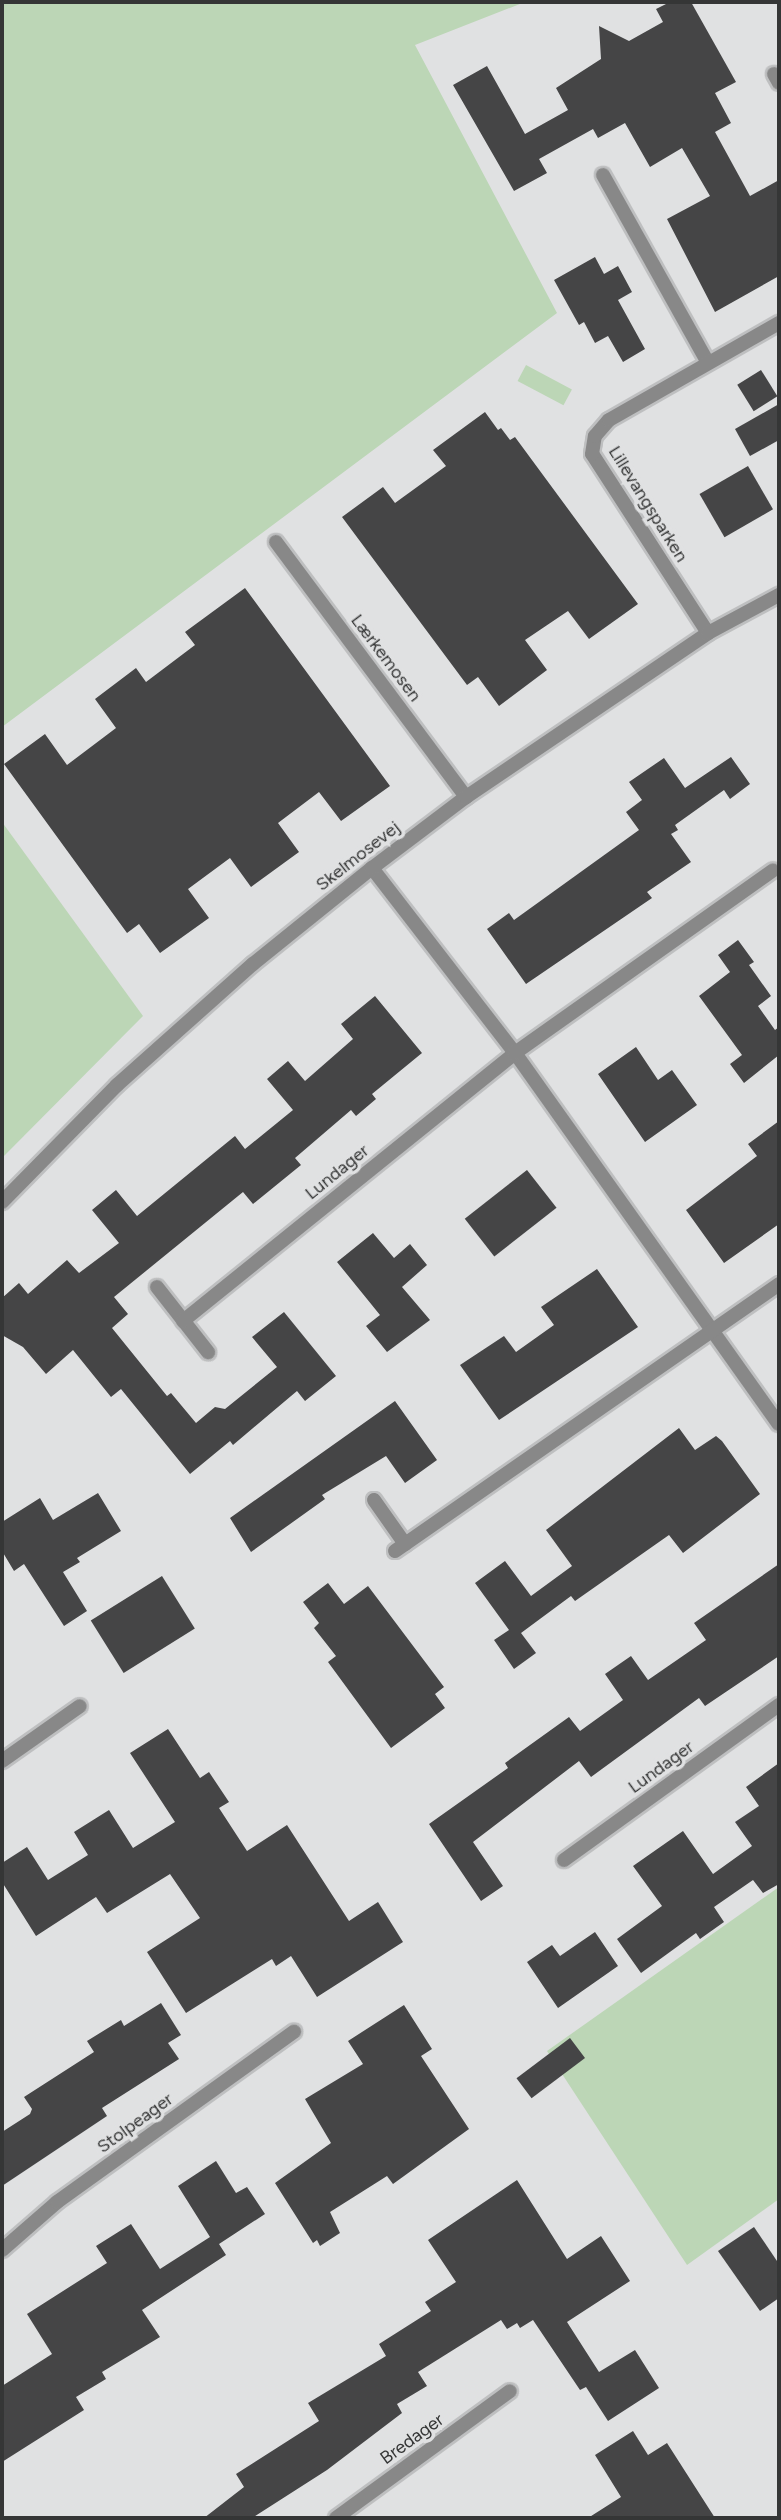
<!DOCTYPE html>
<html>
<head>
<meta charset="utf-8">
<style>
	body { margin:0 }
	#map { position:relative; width:781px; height:2520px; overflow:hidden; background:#e0e1e2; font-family:Figtree,sans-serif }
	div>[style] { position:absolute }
	.green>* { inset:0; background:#bcd6b6; transform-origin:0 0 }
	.building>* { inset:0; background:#454546; transform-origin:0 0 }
	.roads { filter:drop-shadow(2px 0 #bebfc0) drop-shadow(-2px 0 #bebfc0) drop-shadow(0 2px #bebfc0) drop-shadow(0 -2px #bebfc0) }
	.street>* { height:14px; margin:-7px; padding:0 7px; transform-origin:7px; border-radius:7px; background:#888 }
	span { translate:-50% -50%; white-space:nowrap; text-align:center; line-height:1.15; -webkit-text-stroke:7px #e0e1e2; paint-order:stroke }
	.street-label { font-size:18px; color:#353636 }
	.frame { position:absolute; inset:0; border:4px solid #353636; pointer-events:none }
</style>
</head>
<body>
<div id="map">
	<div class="green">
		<div style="clip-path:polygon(2px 2px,525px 2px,415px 45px,557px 313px,2px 727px)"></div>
		<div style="left:526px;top:365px;width:52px;height:18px;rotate:28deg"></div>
		<div style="clip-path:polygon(2px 822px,143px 1016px,2px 1158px)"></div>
		<div style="clip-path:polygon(779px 1887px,779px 2199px,687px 2265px,547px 2051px)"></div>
	</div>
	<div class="building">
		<div style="clip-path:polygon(670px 2px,691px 2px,736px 82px,715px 93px,731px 123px,715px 132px,750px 196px,779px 180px,779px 276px,715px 312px,667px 219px,710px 196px,682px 148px,650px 167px,625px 123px,598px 138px,593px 129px,539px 159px,547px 173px,514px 191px,453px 85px,487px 66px,525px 134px,568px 110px,556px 88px,601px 59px,599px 26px,629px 41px,663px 22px,656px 9px)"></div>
		<div style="clip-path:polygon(595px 257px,604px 274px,618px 266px,632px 292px,618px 300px,645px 349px,623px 362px,608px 336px,595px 343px,584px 322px,579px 325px,554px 280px)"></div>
		<div style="left:761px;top:370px;width:31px;height:28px;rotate:58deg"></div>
		<div style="clip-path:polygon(779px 404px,779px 440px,750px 456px,735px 429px)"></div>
		<div style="clip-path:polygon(485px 412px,498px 430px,501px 428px,510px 440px,515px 437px,638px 604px,589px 639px,568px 611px,525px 640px,547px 670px,499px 706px,478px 677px,467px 685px,342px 517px,383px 487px,395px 503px,446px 466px,433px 450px)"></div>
		<div style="left:748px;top:466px;width:50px;height:56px;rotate:60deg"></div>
		<div style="clip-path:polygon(245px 588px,390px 786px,341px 821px,319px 792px,278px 823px,299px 852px,251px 887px,230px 858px,188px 889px,209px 918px,160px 953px,139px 924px,127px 933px,4px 764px,45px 734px,67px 765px,116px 728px,95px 699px,136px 668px,146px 682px,195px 645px,185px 632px)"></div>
		<div style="clip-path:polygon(731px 757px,750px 784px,730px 799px,724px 790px,675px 825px,678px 830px,671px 834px,691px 862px,647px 892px,652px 898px,526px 984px,487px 929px,509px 913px,514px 920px,639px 830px,626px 812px,642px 800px,629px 782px,664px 758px,685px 788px)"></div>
		<div style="clip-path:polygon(738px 940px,754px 962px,749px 965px,771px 996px,758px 1006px,775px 1030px,779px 1027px,779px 1055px,744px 1083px,730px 1064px,742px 1055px,699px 996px,730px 972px,718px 955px)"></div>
		<div style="clip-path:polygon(375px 996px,422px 1053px,372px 1094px,376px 1099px,356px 1116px,351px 1110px,295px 1158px,301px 1165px,253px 1204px,243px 1192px,114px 1297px,128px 1314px,112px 1328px,167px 1396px,171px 1393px,196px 1423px,215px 1407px,225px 1409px,277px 1367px,252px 1337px,284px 1312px,336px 1376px,305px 1401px,297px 1391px,233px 1445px,230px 1441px,190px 1474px,121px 1389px,111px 1397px,73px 1350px,46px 1374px,23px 1347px,2px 1335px,2px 1298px,19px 1283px,28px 1294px,67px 1260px,79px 1273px,119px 1243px,92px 1210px,116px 1190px,137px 1216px,235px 1136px,245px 1149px,293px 1110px,267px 1079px,288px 1061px,305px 1081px,353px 1039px,341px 1024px)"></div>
		<div style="clip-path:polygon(636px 1047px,658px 1080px,672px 1070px,697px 1105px,645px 1142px,598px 1074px)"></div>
		<div style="clip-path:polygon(779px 1121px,779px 1224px,724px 1263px,686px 1210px,757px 1156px,748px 1144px)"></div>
		<div style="left:527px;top:1170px;width:48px;height:79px;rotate:52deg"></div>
		<div style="clip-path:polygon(373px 1233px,394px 1258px,410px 1244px,427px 1265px,402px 1287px,430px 1320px,387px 1352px,366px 1326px,380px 1315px,337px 1262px)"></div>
		<div style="clip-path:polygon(597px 1269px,638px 1327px,499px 1420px,460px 1365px,504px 1336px,516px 1352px,554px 1325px,541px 1307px)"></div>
		<div style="clip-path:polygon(395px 1401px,437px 1460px,405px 1483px,386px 1456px,322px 1495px,325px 1499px,251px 1552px,230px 1518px)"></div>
		<div style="clip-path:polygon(679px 1428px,695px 1450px,716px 1436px,722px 1441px,760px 1494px,683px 1553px,669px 1535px,575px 1601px,571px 1596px,521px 1633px,536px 1653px,514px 1669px,494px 1640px,509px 1630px,475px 1583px,505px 1561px,531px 1596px,572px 1566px,546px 1530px)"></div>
		<div style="clip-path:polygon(98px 1493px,121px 1531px,77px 1558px,80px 1562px,63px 1572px,87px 1611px,64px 1626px,24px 1564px,14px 1571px,2px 1551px,2px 1522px,40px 1498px,53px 1520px)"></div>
		<div style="clip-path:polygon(779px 1564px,779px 1656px,705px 1706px,699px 1698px,591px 1777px,579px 1761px,473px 1842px,503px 1886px,481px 1901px,429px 1824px,508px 1768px,505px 1763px,569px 1717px,580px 1731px,623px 1700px,605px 1674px,631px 1656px,648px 1680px,706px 1640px,694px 1623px)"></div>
		<div style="left:162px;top:1576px;width:62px;height:84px;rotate:58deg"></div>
		<div style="clip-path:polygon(328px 1583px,344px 1604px,368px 1586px,444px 1687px,435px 1694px,445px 1708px,391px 1748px,328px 1662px,336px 1656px,314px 1628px,319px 1623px,303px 1602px)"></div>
		<div style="clip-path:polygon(168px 1729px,200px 1778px,209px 1772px,229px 1802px,219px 1808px,247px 1851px,287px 1825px,349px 1921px,378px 1902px,403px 1942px,317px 1997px,291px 1956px,276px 1966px,272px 1959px,186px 2013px,147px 1952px,200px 1918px,170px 1874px,107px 1913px,96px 1897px,36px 1936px,2px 1882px,2px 1863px,27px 1847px,48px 1880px,88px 1855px,74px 1832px,109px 1810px,133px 1848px,175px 1822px,130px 1753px)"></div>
		<div style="clip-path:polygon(779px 1763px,779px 1884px,763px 1893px,753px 1880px,714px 1907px,724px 1922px,700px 1939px,696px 1933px,641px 1973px,617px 1939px,662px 1906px,633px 1866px,683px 1831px,713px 1874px,752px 1846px,735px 1822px,759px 1806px,746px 1787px)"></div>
		<div style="clip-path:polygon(595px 1932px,618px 1966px,558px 2008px,527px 1962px,552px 1945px,560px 1956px)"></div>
		<div style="clip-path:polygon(161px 2003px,181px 2035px,168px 2043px,179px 2059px,102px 2108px,107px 2116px,2px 2186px,2px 2132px,30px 2114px,32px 2109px,24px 2097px,94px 2052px,87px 2041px,121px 2020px,124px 2026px)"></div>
		<div style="clip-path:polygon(404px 2005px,432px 2049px,421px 2056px,469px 2129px,393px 2184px,387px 2176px,330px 2212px,340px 2233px,320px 2246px,317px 2240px,313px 2243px,275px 2183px,331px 2143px,305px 2099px,363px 2064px,348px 2041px)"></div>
		<div style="left:570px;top:2038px;width:25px;height:67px;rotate:53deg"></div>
		<div style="clip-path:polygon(216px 2161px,236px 2193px,247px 2187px,265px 2214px,219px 2244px,226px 2255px,142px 2310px,160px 2337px,102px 2372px,106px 2379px,76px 2397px,84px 2410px,2px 2462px,2px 2386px,52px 2354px,27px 2314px,107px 2263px,96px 2246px,131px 2224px,160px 2269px,210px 2237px,178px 2186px)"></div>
		<div style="clip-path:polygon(517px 2180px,567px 2259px,601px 2236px,630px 2281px,567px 2322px,599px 2372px,635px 2350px,659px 2388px,608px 2421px,586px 2387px,580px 2390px,533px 2320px,520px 2328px,517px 2323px,507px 2329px,501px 2320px,418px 2372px,427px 2386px,397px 2404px,402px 2413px,327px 2470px,252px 2518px,204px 2518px,244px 2487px,236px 2474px,319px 2421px,308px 2403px,386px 2356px,379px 2344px,431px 2311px,425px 2302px,456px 2282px,428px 2240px)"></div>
		<div style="clip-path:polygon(754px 2227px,779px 2264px,779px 2298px,760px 2311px,718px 2251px)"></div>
		<div style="clip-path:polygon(633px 2431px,648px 2455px,667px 2443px,715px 2518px,588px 2518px,621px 2497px,595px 2455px)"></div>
	</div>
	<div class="roads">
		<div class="street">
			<div style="left:774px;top:74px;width:10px;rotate:61deg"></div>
			<div style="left:603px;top:175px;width:215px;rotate:60.8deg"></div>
			<div style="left:276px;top:542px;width:318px;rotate:53.3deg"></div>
			<div style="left:708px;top:633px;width:213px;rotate:-122.9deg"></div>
			<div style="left:592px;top:454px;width:18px;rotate:-81deg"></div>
			<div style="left:595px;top:436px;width:21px;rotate:-49deg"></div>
			<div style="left:609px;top:420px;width:196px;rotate:-29.7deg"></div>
			<div style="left:372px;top:868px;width:234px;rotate:52.3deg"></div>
			<div style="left:515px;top:1053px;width:455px;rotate:54.6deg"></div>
			<div style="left:2px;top:1202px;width:164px;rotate:-45.5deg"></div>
			<div style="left:117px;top:1085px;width:182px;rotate:-41.7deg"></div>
			<div style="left:253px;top:964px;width:153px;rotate:-38.9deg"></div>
			<div style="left:372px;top:868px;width:118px;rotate:-37.1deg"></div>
			<div style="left:466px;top:797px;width:292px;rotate:-34.1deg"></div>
			<div style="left:708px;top:633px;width:81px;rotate:-28.2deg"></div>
			<div style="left:157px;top:1287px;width:83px;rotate:51.9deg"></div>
			<div style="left:183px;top:1321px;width:427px;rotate:-38.9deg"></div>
			<div style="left:515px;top:1053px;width:316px;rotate:-35.3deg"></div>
			<div style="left:374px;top:1500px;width:54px;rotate:54.8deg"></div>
			<div style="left:395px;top:1551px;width:468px;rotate:-34.8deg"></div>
			<div style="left:2px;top:1761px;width:95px;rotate:-35.2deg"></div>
			<div style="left:564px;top:1860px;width:265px;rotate:-35.8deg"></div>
			<div style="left:2px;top:2250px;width:73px;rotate:-41.1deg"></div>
			<div style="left:57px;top:2202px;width:292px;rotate:-35.7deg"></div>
			<div style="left:336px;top:2518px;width:215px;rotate:-36.1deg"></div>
		</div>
	</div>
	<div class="street-label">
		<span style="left:648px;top:504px;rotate:58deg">Lillevangsparken</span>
		<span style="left:386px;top:658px;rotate:53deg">Lærkemosen</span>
		<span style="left:358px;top:856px;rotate:-38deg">Skelmosevej</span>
		<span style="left:337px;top:1172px;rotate:-39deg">Lundager</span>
		<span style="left:661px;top:1767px;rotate:-36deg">Lundager</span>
		<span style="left:135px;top:2123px;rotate:-36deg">Stolpeager</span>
		<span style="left:412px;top:2439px;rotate:-36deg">Bredager</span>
	</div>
	<div class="frame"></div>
</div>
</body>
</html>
